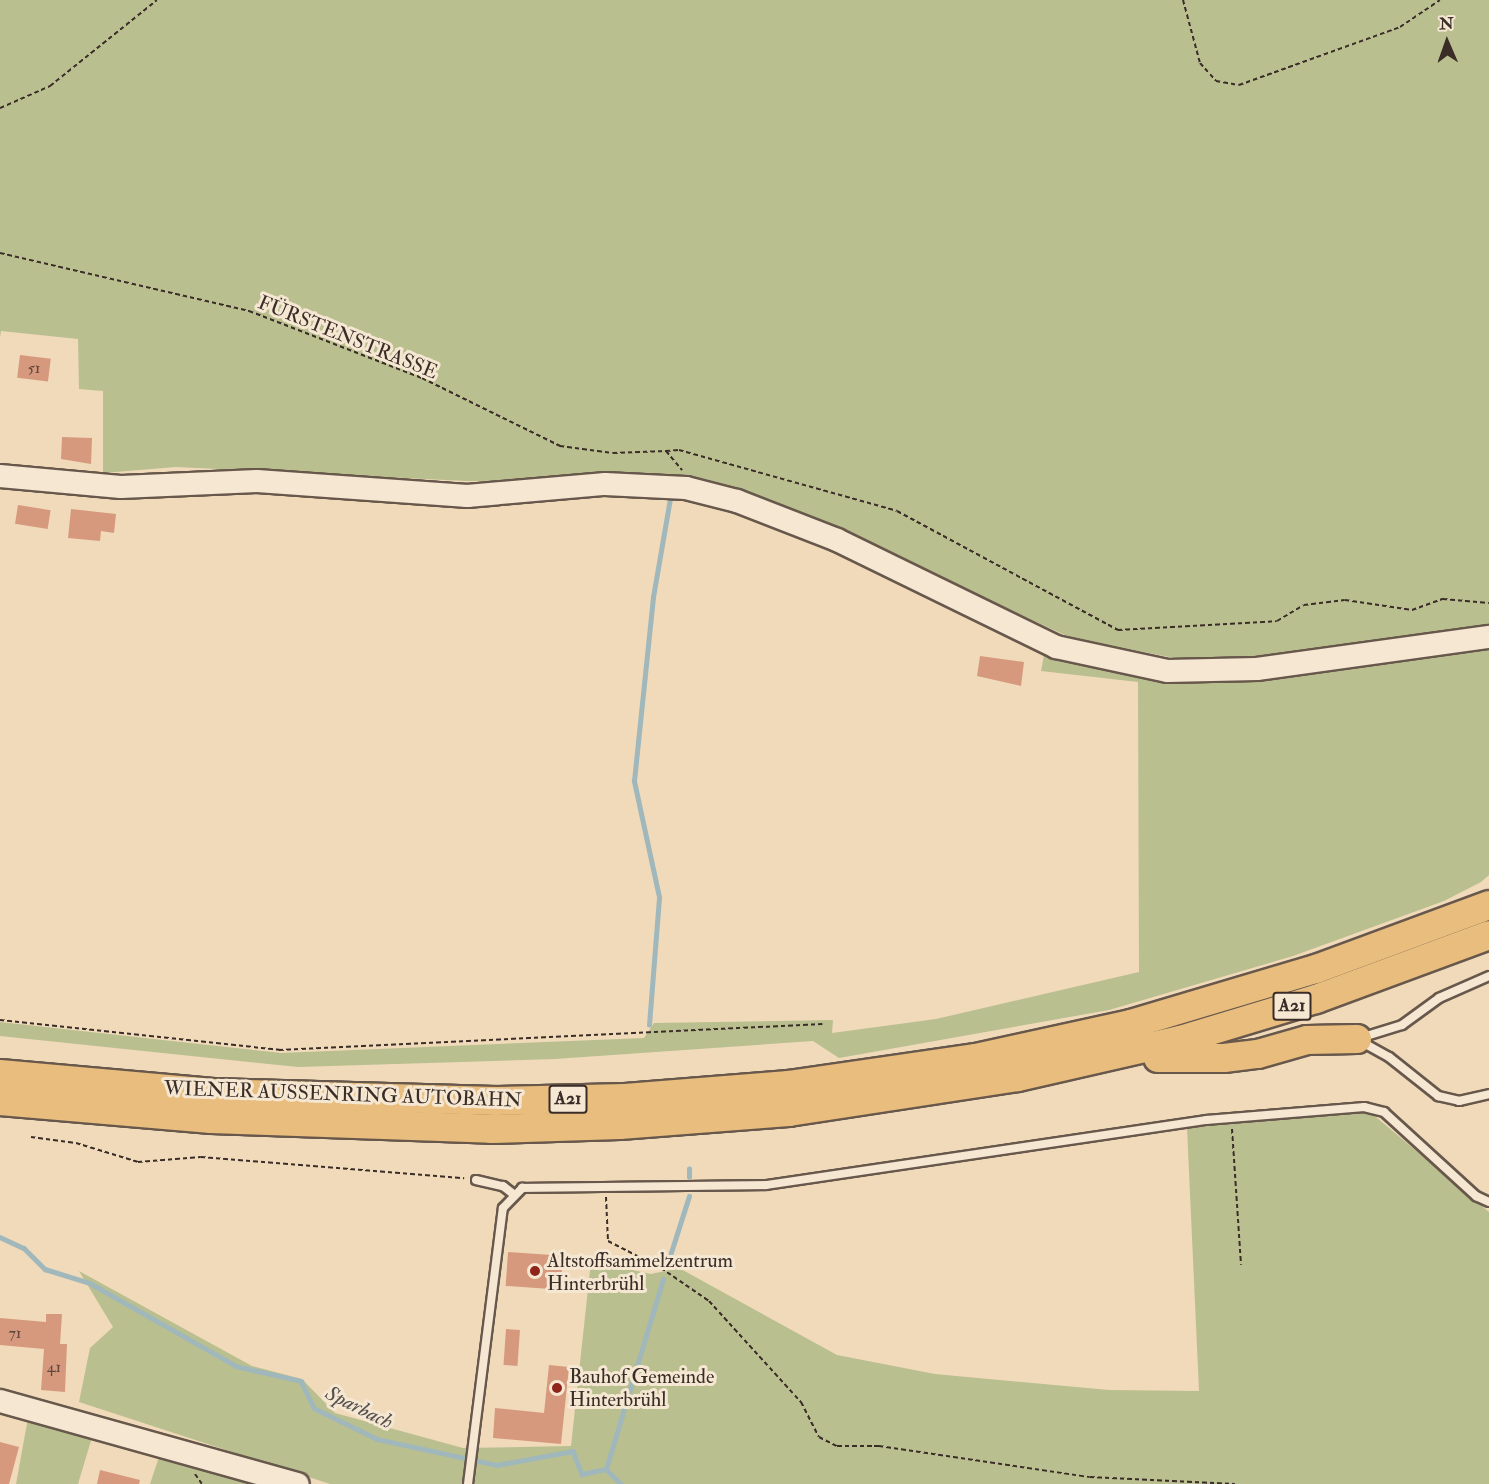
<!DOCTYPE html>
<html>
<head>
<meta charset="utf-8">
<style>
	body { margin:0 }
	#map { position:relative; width:1489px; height:1484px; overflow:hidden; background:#f0daba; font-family:"IM FELL Double Pica",serif }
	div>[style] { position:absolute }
	.green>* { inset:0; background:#babf8f }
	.stream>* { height:4.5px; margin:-2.25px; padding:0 2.25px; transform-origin:2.25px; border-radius:2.25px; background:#a0b8bb }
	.building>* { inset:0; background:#d6997e; transform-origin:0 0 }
	.path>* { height:2px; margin-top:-1px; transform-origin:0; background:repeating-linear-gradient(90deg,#3a2d28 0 4.5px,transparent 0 7.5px) }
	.roads { filter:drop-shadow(2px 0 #68584c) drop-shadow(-2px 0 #68584c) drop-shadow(0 2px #68584c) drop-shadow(0 -2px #68584c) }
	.lane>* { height:8px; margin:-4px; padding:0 4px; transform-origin:4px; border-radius:4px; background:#f5e7d2 }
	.secondary>* { height:22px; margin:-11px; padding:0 11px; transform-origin:11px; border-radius:11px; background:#f5e7d2 }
	.highway>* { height:28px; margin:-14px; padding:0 14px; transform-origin:14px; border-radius:14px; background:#e8bd7d }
	.dots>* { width:16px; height:16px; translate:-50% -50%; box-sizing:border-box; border:3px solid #f5e7d2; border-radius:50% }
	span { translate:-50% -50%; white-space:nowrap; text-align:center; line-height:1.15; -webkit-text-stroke:6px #f5e7d2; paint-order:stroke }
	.number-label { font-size:16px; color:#61483e }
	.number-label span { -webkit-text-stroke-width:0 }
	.shield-label span { padding:2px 4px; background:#f5e7d2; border:2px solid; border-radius:4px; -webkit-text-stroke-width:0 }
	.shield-label { font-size:18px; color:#3a2d28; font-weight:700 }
	.street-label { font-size:20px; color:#3a2d28 }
	.poi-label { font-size:20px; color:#3a2d28 }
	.left { translate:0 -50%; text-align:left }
	.water-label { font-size:21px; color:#54504d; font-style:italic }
	.north { position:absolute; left:1417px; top:12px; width:60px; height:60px; -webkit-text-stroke:4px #f5e7d2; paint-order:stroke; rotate:358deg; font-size:16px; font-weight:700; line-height:24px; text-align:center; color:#3a2d28 }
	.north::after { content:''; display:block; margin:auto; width:21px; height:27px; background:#3a2d28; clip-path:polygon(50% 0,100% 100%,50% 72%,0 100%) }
</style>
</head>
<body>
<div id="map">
	<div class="green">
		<div style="clip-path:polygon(0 0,1489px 0,1489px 631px,1204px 664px,1069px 637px,790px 508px,691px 480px,466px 481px,176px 467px,103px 473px,103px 391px,79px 389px,78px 339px,1px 331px,0 337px)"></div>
		<div style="clip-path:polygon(1489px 646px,1489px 875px,1481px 882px,1444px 901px,1293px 956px,1109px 1010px,839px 1058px,813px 1041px,555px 1059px,298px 1067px,0 1036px,0 1022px,281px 1053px,644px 1038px,654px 1023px,833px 1020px,832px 1033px,936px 1019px,1139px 972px,1138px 682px,1041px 671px,1044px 655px,1167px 677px)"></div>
		<div style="clip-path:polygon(1370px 1112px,1489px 1212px,1489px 1484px,330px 1484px,79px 1402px,90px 1348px,113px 1327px,79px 1271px,252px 1366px,302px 1379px,335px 1413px,463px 1448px,571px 1446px,591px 1261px,651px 1274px,679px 1268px,837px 1355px,935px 1374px,1109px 1390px,1199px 1391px,1187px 1128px)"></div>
		<div style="clip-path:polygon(28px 1418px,93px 1434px,78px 1484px,16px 1484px)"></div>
		<div style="clip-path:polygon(160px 1454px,280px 1484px,150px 1484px)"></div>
	</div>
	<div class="stream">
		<div style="left:649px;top:1025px;width:128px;rotate:-85.5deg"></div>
		<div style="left:659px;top:897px;width:119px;rotate:-102.2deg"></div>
		<div style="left:634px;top:781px;width:185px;rotate:-84.1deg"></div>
		<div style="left:653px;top:597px;width:99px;rotate:-80.2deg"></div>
		<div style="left:689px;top:1177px;width:8px;rotate:-90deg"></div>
		<div style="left:0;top:1237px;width:26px;rotate:25deg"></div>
		<div style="left:24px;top:1248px;width:30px;rotate:45deg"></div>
		<div style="left:45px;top:1269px;width:47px;rotate:17.3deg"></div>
		<div style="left:90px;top:1283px;width:168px;rotate:29.6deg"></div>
		<div style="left:236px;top:1366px;width:67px;rotate:13deg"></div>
		<div style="left:301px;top:1381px;width:30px;rotate:64deg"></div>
		<div style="left:314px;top:1408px;width:70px;rotate:26.2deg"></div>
		<div style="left:377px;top:1439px;width:123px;rotate:12.2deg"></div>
		<div style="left:497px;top:1465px;width:77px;rotate:-10.4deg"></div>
		<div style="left:573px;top:1451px;width:25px;rotate:69deg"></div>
		<div style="left:582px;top:1474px;width:25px;rotate:-12deg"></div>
		<div style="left:606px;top:1469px;width:21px;rotate:45deg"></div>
		<div style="left:668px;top:1262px;width:69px;rotate:-72.3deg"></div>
		<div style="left:606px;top:1469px;width:198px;rotate:-73.3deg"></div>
	</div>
	<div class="building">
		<div style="left:20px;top:355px;width:31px;height:23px;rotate:7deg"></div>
		<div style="clip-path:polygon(62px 437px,92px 438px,91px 464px,61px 459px)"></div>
		<div style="left:18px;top:505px;width:33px;height:19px;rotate:9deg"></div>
		<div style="clip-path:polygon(71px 509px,116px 514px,114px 533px,101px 531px,100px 541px,68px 538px)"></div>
		<div style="clip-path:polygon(980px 656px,1024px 662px,1021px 686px,977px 676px)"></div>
		<div style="left:508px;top:1252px;width:55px;height:34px;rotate:4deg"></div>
		<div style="clip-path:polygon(46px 1314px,62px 1314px,60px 1344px,67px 1344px,65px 1392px,41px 1390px,44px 1349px,0 1345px,0 1318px,46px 1322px)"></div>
		<div style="left:506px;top:1329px;width:14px;height:36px;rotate:4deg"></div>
		<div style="clip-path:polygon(549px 1365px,569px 1367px,561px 1444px,493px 1438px,495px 1408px,544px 1413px)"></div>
		<div style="clip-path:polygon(0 1442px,19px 1447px,9px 1484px,0 1484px)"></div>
		<div style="clip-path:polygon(100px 1470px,140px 1480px,139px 1484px,97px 1484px)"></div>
	</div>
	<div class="path">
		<div style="left:1183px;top:0;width:65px;rotate:74.9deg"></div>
		<div style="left:1200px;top:63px;width:24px;rotate:48deg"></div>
		<div style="left:1216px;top:81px;width:23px;rotate:10deg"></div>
		<div style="left:1239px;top:85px;width:171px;rotate:-19.8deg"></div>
		<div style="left:1400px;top:27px;width:48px;rotate:-34deg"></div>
		<div style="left:0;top:108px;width:55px;rotate:-23.7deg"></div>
		<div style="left:50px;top:86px;width:137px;rotate:-38.8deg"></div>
		<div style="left:0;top:253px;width:256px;rotate:13.1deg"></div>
		<div style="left:249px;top:311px;width:186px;rotate:21.2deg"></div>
		<div style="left:422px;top:378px;width:154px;rotate:26.2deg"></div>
		<div style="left:560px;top:446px;width:53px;rotate:7.5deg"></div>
		<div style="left:613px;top:453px;width:53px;rotate:-2.2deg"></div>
		<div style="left:666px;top:451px;width:25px;rotate:50deg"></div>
		<div style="left:666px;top:451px;width:13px;rotate:-4deg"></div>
		<div style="left:679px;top:450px;width:226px;rotate:15.6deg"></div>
		<div style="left:897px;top:511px;width:251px;rotate:28.3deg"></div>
		<div style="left:1118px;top:630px;width:159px;rotate:-3.2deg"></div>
		<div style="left:1277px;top:621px;width:31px;rotate:-31deg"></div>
		<div style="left:1304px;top:605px;width:41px;rotate:-7deg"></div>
		<div style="left:1345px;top:600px;width:68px;rotate:8.5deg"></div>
		<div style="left:1412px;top:610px;width:33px;rotate:-20deg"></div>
		<div style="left:1443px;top:599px;width:46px;rotate:5deg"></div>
		<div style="left:0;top:1020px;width:281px;rotate:6.1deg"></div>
		<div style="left:279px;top:1050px;width:544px;rotate:-2.74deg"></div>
		<div style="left:1232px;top:1129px;width:136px;rotate:86.2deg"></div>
		<div style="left:31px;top:1137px;width:45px;rotate:7.6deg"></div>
		<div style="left:76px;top:1143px;width:65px;rotate:17deg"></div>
		<div style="left:138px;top:1162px;width:63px;rotate:-4.5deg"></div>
		<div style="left:201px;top:1157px;width:264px;rotate:4.6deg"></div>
		<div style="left:606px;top:1197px;width:44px;rotate:87.4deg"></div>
		<div style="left:608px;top:1241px;width:59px;rotate:27deg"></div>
		<div style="left:661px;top:1268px;width:58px;rotate:34.5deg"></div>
		<div style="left:709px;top:1301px;width:137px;rotate:47.7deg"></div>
		<div style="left:801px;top:1402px;width:39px;rotate:63deg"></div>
		<div style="left:819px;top:1437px;width:20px;rotate:27deg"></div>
		<div style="left:837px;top:1446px;width:42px"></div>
		<div style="left:879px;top:1446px;width:213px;rotate:8.4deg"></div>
		<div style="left:1090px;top:1477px;width:145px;rotate:2.8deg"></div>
		<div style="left:195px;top:1474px;width:12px;rotate:55deg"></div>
	</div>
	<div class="roads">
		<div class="lane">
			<div style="left:1360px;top:1038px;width:44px;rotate:-17.2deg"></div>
			<div style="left:1402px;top:1025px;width:46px;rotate:-36.1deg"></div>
			<div style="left:1439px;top:998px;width:55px;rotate:-23.7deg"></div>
			<div style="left:1360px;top:1041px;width:33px;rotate:29deg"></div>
			<div style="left:1389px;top:1057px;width:63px;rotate:38.5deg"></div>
			<div style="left:1438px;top:1096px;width:22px;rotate:13deg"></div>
			<div style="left:1459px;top:1101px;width:31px;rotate:-13deg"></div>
			<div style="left:476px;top:1180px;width:28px;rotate:13deg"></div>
			<div style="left:503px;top:1186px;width:11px;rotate:38deg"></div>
			<div style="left:468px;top:1484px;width:278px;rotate:-82.8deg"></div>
			<div style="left:503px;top:1208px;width:28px;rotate:-46deg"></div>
			<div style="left:522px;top:1188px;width:244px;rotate:-0.7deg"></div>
			<div style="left:766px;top:1185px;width:445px;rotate:-8.4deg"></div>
			<div style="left:1206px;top:1120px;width:159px;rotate:-4.7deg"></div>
			<div style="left:1364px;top:1107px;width:21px;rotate:14deg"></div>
			<div style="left:1384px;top:1112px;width:125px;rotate:42.4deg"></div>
			<div style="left:1476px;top:1196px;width:14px;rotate:25deg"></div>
		</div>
		<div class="secondary">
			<div style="left:0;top:476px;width:121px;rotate:5.2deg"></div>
			<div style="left:121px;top:487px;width:136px;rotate:-2.5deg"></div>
			<div style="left:257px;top:481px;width:211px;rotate:4.1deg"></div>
			<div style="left:467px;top:496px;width:139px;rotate:-5deg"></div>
			<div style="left:605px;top:484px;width:81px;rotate:2.8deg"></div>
			<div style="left:686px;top:488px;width:53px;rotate:14.3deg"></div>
			<div style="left:737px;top:501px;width:107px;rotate:21.3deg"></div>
			<div style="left:837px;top:540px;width:244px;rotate:26deg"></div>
			<div style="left:1056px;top:647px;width:114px;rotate:12.2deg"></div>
			<div style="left:1167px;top:671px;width:90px;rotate:-1.3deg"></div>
			<div style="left:1257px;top:669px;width:234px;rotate:-7.9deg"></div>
			<div style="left:0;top:1401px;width:309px;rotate:15.6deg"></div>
		</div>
		<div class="highway">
			<div style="left:1158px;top:1058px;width:66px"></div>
			<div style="left:1224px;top:1058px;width:34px;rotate:-7deg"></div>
			<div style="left:1258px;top:1054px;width:51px;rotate:-15.9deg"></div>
			<div style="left:1307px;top:1040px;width:50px;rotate:-1.1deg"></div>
			<div style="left:0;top:1074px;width:214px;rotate:5.1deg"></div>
			<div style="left:213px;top:1093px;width:284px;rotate:1.6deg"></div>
			<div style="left:497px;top:1101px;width:128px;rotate:-1.3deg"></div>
			<div style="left:625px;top:1098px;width:164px;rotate:-4.6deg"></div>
			<div style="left:788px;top:1085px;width:190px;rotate:-8.2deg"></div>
			<div style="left:976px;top:1058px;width:159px;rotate:-12.4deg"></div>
			<div style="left:1131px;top:1024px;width:193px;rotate:-16.6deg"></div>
			<div style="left:1316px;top:969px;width:184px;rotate:-20.3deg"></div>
			<div style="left:0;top:1101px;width:212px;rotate:4.9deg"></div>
			<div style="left:211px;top:1119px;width:280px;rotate:2deg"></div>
			<div style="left:491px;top:1129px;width:129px;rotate:-1.8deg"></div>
			<div style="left:620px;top:1125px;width:169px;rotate:-4.4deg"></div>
			<div style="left:789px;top:1112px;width:232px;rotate:-8.7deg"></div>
			<div style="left:1018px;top:1077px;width:166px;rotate:-12.9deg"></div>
			<div style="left:1180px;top:1040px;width:142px;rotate:-16.8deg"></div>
			<div style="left:1316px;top:999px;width:184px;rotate:-20.3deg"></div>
		</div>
	</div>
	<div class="dots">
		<div style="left:535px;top:1271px;background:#8f2418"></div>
		<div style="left:557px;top:1388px;background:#8f2418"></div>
	</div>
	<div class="number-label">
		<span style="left:34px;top:368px">51</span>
		<span style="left:15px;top:1333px">71</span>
		<span style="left:54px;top:1367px">41</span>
	</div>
	<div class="shield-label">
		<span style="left:1292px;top:1006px">A21</span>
		<span style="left:568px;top:1099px">A21</span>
	</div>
	<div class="street-label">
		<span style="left:348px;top:337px;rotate:22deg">FÜRSTENSTRASSE</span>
		<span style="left:343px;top:1094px;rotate:2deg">WIENER AUSSENRING AUTOBAHN</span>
	</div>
	<div class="poi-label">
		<span class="left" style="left:547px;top:1272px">Altstoffsammelzentrum<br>Hinterbrühl</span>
		<span class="left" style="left:569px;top:1388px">Bauhof Gemeinde<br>Hinterbrühl</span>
	</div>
	<div class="water-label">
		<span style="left:359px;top:1408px;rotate:26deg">Sparbach</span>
	</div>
	<div class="north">N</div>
</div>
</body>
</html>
